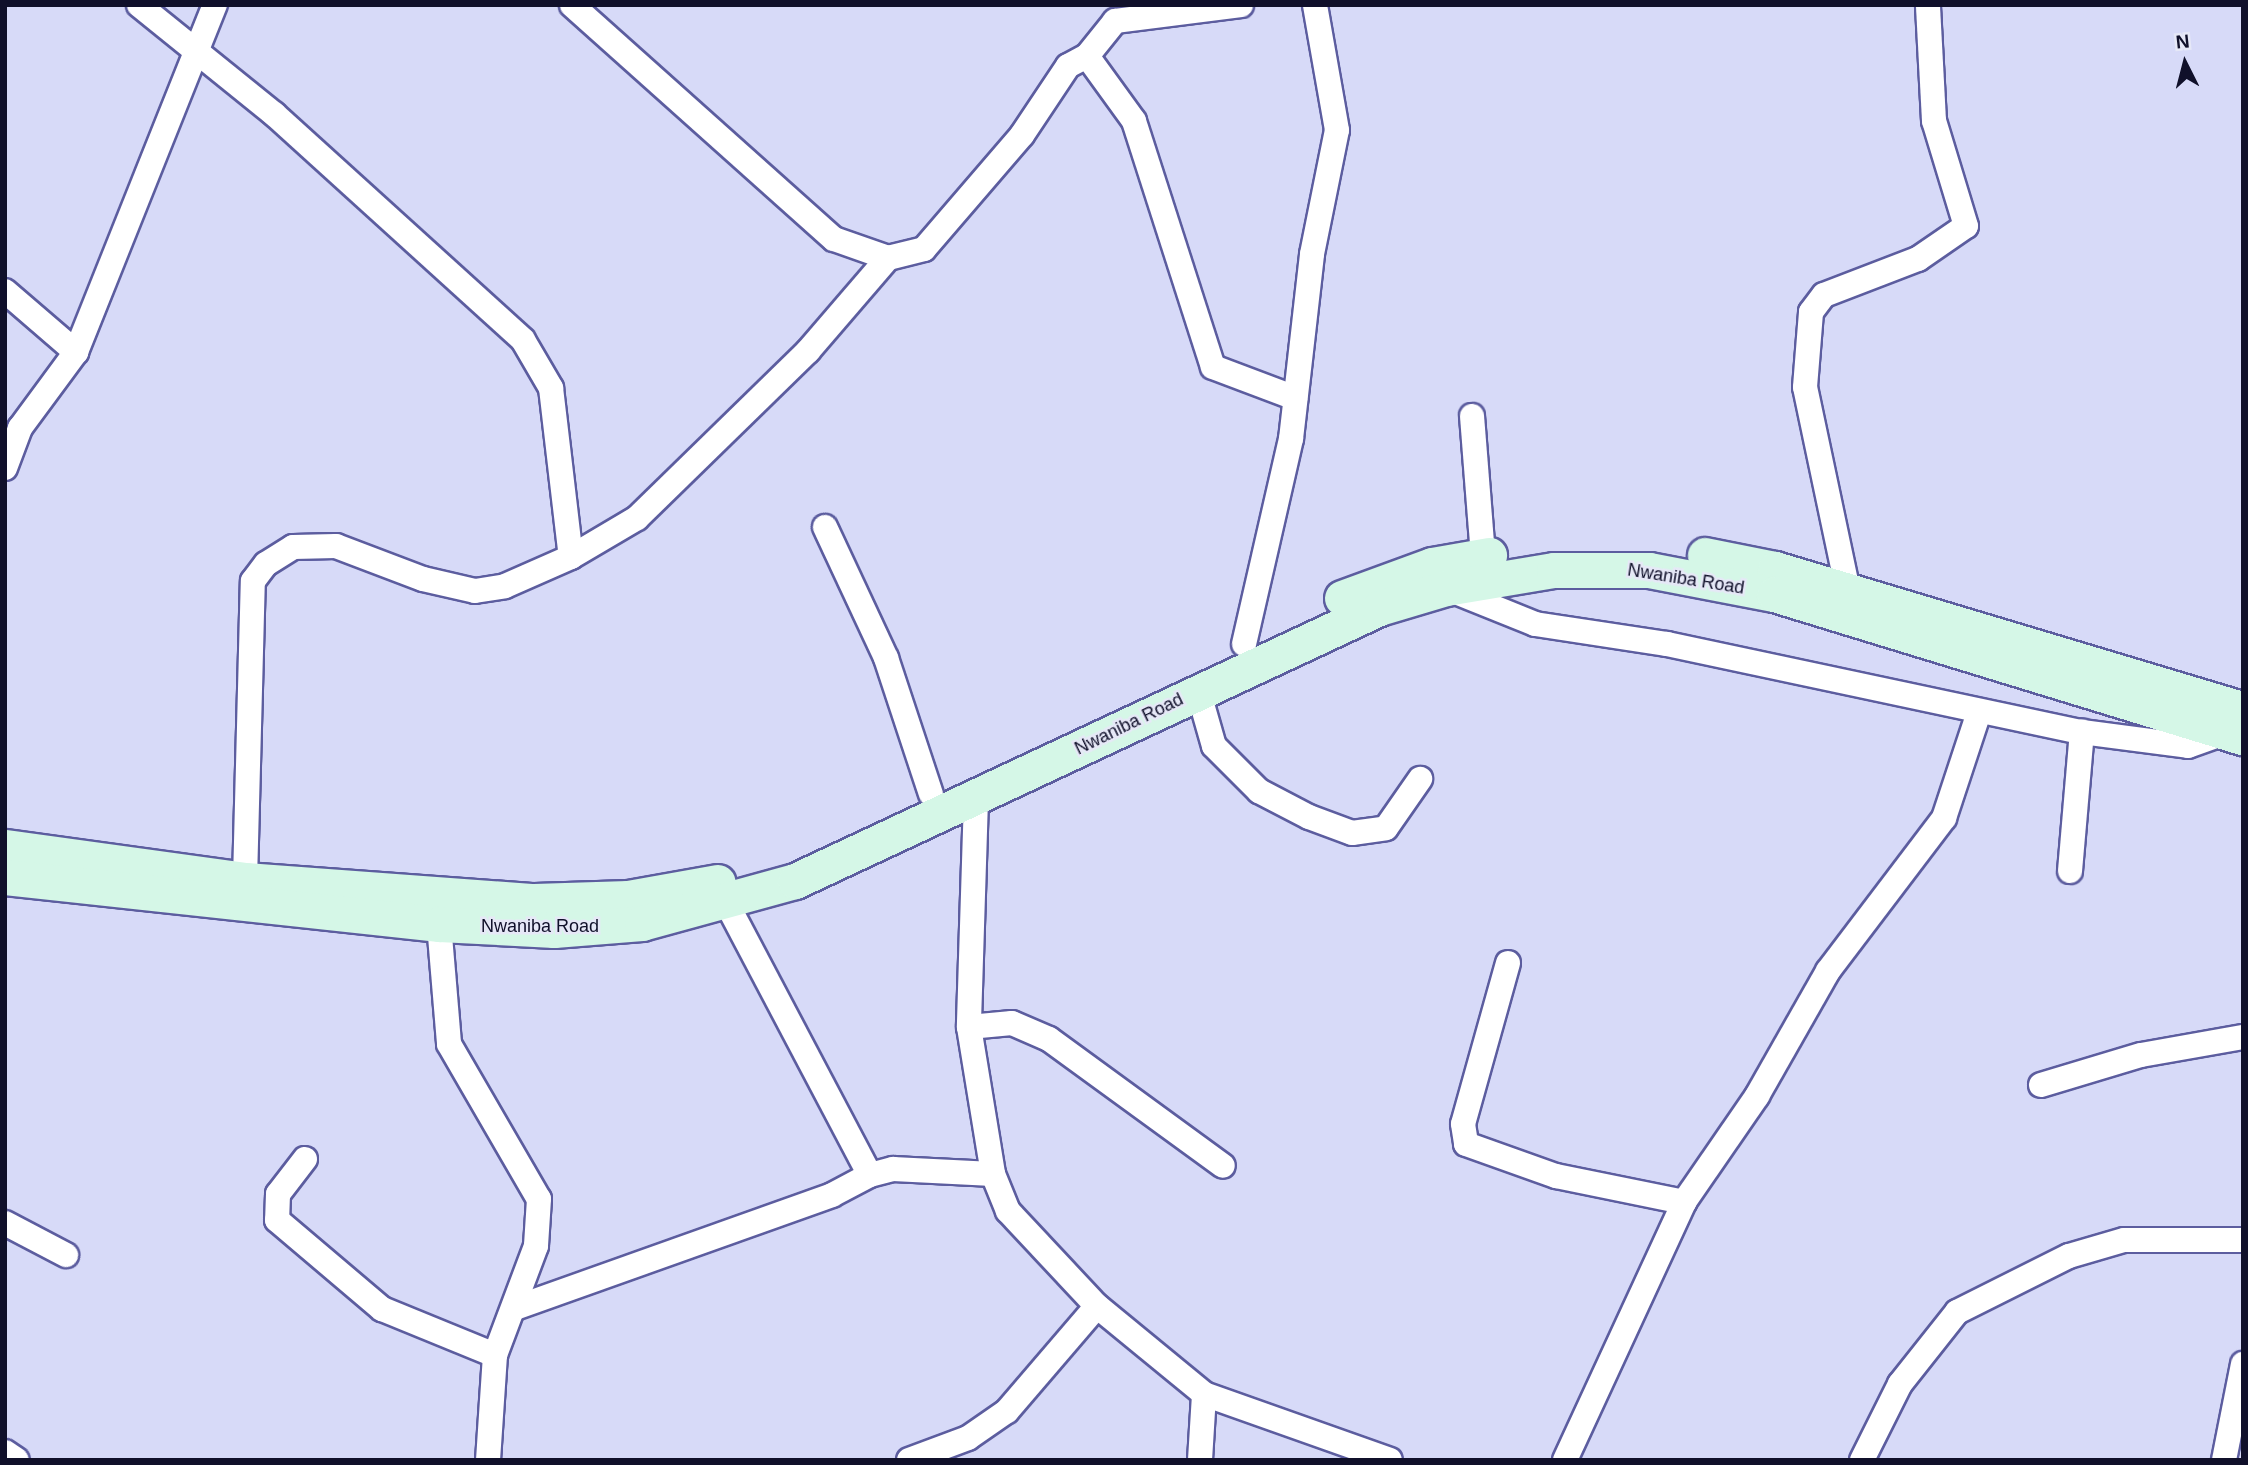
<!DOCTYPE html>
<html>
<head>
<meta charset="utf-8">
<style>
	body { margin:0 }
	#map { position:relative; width:2248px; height:1465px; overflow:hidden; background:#d7daf8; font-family:Arial,sans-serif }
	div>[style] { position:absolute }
	.roads { filter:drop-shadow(2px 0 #5c5d9f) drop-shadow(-2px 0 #5c5d9f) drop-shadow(0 2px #5c5d9f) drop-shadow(0 -2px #5c5d9f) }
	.minor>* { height:24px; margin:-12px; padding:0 12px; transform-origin:12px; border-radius:12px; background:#fff }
	.secondary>* { height:35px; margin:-17.5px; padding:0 17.5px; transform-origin:17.5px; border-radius:17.5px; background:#d5f7e7 }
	span { translate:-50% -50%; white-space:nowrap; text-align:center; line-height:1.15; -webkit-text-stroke:5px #e6e8f7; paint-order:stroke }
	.street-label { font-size:18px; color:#10102a }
	.frame { position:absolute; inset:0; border:7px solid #10102a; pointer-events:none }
	.north { position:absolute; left:2150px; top:28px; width:70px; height:70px; -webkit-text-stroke:5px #e6e8f7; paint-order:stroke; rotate:354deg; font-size:19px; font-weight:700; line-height:28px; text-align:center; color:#10102a }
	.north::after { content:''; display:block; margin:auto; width:24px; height:32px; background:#10102a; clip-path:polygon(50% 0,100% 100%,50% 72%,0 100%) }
</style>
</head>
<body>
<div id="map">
	<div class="roads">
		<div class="minor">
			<div style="left:139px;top:5px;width:174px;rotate:38.9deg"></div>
			<div style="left:274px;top:114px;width:336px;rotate:42.2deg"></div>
			<div style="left:523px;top:340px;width:56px;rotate:59.7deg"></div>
			<div style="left:551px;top:388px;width:170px;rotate:83.3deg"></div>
			<div style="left:572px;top:5px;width:351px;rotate:41.8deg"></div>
			<div style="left:834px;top:239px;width:57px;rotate:19.4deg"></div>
			<div style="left:888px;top:258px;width:37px;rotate:-14deg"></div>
			<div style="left:924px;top:249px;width:150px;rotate:-49.3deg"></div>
			<div style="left:1022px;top:135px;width:83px;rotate:-56.3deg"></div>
			<div style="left:1068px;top:66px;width:21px;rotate:-28deg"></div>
			<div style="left:1087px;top:56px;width:45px;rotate:-51.3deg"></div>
			<div style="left:1115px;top:21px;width:127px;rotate:-7.2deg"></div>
			<div style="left:1087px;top:56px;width:80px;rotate:54.1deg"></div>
			<div style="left:1134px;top:121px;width:258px;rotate:72.2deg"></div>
			<div style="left:1213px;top:367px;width:88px;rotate:20.7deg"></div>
			<div style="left:5px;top:291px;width:94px;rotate:40.7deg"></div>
			<div style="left:1472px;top:416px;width:140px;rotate:85.5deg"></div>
			<div style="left:5px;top:468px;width:43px;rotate:-69.4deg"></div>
			<div style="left:20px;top:428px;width:94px;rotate:-53.6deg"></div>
			<div style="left:76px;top:352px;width:374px;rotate:-68.2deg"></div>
			<div style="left:825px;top:527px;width:145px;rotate:65deg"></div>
			<div style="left:886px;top:658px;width:143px;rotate:71.7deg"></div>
			<div style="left:1446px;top:588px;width:96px;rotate:22deg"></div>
			<div style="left:1535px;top:624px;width:134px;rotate:8.6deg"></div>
			<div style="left:1667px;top:644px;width:424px;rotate:12deg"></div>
			<div style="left:2082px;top:732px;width:107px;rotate:7.5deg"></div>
			<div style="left:2188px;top:746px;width:41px;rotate:-19.7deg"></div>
			<div style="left:1848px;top:591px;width:208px;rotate:-101.9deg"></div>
			<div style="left:1805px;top:387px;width:75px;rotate:-85.4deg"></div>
			<div style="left:1811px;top:312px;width:21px;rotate:-53deg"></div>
			<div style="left:1824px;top:295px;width:101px;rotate:-21deg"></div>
			<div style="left:1918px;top:259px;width:58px;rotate:-34.5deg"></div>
			<div style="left:1966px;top:226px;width:110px;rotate:-106.9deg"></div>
			<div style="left:1934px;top:121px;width:116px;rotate:-93deg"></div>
			<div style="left:1244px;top:644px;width:210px;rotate:-77.1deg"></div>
			<div style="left:1291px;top:439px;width:186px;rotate:-83.5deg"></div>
			<div style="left:1312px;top:254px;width:126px;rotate:-78.6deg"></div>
			<div style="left:1337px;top:130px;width:127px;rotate:-100deg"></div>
			<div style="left:1198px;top:690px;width:58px;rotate:74.1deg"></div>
			<div style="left:1214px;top:746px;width:64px;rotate:45deg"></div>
			<div style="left:1259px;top:791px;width:56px;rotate:27.5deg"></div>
			<div style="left:1309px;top:817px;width:46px;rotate:20.4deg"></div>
			<div style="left:1352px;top:833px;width:34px;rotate:-8deg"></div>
			<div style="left:1386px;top:828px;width:60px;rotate:-55.2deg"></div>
			<div style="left:976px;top:799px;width:228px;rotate:91.8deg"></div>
			<div style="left:969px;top:1027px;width:149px;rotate:80.7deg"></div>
			<div style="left:993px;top:1174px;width:40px;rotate:68deg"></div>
			<div style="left:1008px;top:1211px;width:130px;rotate:46.9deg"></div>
			<div style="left:1097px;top:1306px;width:139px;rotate:39.4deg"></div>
			<div style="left:1204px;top:1394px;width:197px;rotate:19.5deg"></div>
			<div style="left:2070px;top:871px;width:140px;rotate:-85.1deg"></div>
			<div style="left:245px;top:880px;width:299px;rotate:-88.5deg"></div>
			<div style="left:253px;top:581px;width:21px;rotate:-53deg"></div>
			<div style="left:266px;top:564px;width:32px;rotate:-32deg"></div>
			<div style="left:293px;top:547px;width:43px;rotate:-1.3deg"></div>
			<div style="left:336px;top:546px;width:93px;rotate:20.8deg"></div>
			<div style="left:423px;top:579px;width:53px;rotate:13deg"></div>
			<div style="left:475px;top:591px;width:30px;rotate:-9deg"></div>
			<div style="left:505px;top:586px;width:72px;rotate:-23.7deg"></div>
			<div style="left:571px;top:557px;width:77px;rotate:-30.6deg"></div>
			<div style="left:637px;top:518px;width:239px;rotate:-44.3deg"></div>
			<div style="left:808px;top:351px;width:123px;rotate:-49.3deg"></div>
			<div style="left:727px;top:904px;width:306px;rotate:62.2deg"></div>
			<div style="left:439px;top:924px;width:120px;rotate:85.2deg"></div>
			<div style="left:449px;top:1044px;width:179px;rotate:59.9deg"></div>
			<div style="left:539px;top:1199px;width:47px;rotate:93.7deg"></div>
			<div style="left:536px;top:1246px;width:116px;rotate:110.6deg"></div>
			<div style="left:495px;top:1355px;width:105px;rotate:93.8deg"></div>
			<div style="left:1508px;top:963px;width:167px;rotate:105.6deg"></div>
			<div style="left:1463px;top:1124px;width:20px;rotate:81deg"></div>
			<div style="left:1466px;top:1144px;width:96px;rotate:19.6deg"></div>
			<div style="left:1556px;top:1176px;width:131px;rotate:11.5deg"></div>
			<div style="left:969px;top:1027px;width:43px;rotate:-5.3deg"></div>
			<div style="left:1012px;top:1023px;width:40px;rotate:23.4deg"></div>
			<div style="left:1049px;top:1039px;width:215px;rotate:36.1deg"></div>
			<div style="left:2041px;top:1085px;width:104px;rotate:-16.7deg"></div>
			<div style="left:2141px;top:1055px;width:104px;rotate:-10deg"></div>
			<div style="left:305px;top:1159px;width:44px;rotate:127.6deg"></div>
			<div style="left:278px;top:1194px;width:26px;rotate:92deg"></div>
			<div style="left:277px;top:1220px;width:138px;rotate:40.3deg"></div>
			<div style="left:382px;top:1309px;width:122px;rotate:22.2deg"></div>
			<div style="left:5px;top:1223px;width:69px;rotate:27.7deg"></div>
			<div style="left:518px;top:1307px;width:333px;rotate:-19.6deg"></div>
			<div style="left:832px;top:1195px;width:43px;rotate:-27.8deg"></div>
			<div style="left:870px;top:1175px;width:24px;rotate:-15deg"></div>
			<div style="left:893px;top:1169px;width:100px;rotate:2.9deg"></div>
			<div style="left:5px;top:1452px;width:14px;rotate:34deg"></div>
			<div style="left:909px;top:1460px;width:63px;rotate:-20.4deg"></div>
			<div style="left:968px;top:1438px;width:47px;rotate:-34.7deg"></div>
			<div style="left:1007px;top:1411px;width:138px;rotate:-49.4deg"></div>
			<div style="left:1200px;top:1460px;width:66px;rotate:-86.5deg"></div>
			<div style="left:1565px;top:1460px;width:284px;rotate:-65.2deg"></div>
			<div style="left:1684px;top:1202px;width:129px;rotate:-55.4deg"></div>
			<div style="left:1757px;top:1096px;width:144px;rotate:-60.4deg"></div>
			<div style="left:1828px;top:971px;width:192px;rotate:-52.8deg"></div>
			<div style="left:1944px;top:818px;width:112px;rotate:-71.7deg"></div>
			<div style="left:1862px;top:1460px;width:85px;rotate:-63.4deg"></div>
			<div style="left:1900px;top:1384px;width:92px;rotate:-51.6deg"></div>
			<div style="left:1957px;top:1312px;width:125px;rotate:-26.6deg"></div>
			<div style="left:2069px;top:1256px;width:57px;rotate:-16.2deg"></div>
			<div style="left:2124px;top:1240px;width:119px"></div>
			<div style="left:2224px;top:1460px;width:98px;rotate:-78.8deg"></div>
		</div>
		<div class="secondary">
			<div style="left:1705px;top:555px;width:71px;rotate:11.3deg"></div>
			<div style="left:1775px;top:569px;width:488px;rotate:16.7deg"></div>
			<div style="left:1342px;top:598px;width:96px;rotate:-20.1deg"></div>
			<div style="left:1432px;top:565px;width:58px;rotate:-10deg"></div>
			<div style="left:5px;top:847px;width:242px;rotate:7.8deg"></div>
			<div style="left:245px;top:880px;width:290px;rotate:4.2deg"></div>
			<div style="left:534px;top:901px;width:94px;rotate:-1.8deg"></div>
			<div style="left:628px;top:898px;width:91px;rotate:-10.1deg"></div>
			<div style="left:5px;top:877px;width:437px;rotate:6.2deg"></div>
			<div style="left:439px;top:924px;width:115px;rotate:3deg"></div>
			<div style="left:554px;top:930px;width:88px;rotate:-4.5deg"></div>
			<div style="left:642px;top:923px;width:159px;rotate:-15.4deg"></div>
			<div style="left:795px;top:881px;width:645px;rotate:-25.05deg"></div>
			<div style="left:1379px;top:608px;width:70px;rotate:-16.6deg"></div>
			<div style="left:1446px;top:588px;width:109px;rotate:-9.5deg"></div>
			<div style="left:1554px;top:570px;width:95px"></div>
			<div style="left:1649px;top:570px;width:127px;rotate:10.9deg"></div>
			<div style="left:1774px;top:594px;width:490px;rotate:17deg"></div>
		</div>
	</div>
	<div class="street-label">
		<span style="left:1686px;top:579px;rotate:9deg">Nwaniba Road</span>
		<span style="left:1129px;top:724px;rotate:-26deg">Nwaniba Road</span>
		<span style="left:540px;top:926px">Nwaniba Road</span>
	</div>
	<div class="frame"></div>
	<div class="north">N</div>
</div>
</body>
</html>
